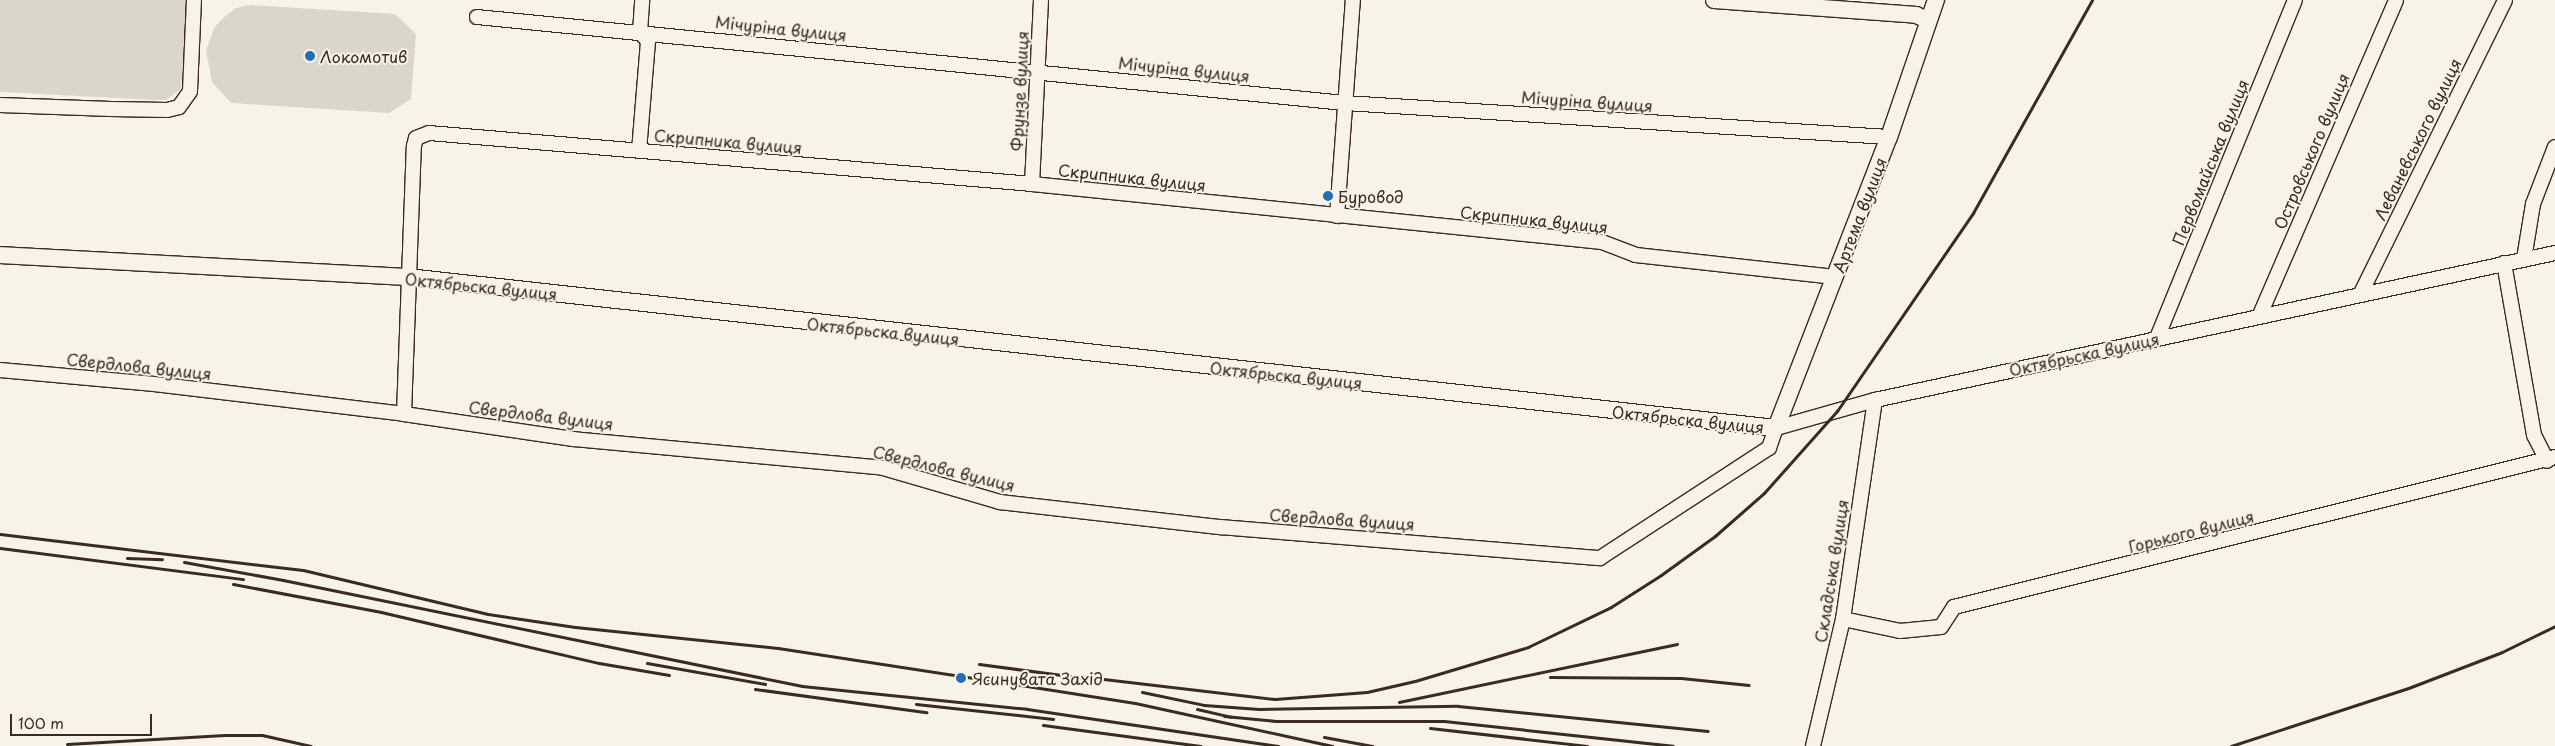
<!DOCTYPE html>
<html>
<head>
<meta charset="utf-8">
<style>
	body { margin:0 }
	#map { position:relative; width:2555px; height:746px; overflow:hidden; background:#f7f3e8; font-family:"Playpen Sans",sans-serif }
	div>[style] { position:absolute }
	.green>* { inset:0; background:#dbd6cb }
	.roads { filter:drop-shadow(1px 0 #3b2a1e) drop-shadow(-1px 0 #3b2a1e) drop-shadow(0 1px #3b2a1e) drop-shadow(0 -1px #3b2a1e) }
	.minor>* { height:14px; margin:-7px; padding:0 7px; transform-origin:7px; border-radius:7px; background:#f7f3e8 }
	.major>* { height:16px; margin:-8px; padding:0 8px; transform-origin:8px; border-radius:8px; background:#f7f3e8 }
	.rail>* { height:3px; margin:-1.5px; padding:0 1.5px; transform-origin:1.5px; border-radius:1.5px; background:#3b2a1e }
	.dots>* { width:14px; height:14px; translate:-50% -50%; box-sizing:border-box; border:2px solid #f7f3e8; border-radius:50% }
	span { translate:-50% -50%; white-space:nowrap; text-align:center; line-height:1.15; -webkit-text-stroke:4px #f7f3e8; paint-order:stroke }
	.street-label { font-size:16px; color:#3b2a1e }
	.poi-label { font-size:16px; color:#3b2a1e }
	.left { translate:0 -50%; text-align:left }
	.scale { position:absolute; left:10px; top:714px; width:142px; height:22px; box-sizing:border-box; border:2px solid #3b2a1e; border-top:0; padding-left:6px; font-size:15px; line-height:18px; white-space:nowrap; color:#3b2a1e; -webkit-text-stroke:4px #f7f3e8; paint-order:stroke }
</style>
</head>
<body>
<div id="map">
	<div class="green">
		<div style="clip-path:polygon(0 0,188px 0,181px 89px,166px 100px,155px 100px,0 92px)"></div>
		<div style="clip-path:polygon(250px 5px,395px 14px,416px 34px,411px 99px,389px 113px,231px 103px,212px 82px,206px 51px,214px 28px,223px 18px,236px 8px)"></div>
	</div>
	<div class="roads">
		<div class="minor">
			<div style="left:477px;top:17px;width:872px;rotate:5.66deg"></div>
			<div style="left:1345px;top:103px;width:545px;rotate:3.58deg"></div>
			<div style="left:0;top:105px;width:111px;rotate:2.1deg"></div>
			<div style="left:111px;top:109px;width:56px;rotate:1deg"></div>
			<div style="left:167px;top:110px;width:12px;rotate:-14deg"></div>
			<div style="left:179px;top:107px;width:19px;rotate:-55deg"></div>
			<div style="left:190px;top:91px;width:91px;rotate:-87.5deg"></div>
			<div style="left:639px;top:151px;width:110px;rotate:-85.3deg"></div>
			<div style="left:648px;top:41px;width:12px;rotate:-132deg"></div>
			<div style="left:640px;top:32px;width:32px;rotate:-86deg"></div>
			<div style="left:1032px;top:184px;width:184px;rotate:-87.2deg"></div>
			<div style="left:1337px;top:216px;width:217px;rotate:-85.8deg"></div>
			<div style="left:2524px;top:259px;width:56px;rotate:-80.7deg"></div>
			<div style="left:2533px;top:204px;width:61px;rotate:-68.9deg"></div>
			<div style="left:2504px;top:263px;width:175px;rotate:80.1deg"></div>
			<div style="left:2534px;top:435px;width:29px;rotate:63deg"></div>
			<div style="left:2361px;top:293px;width:326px;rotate:-63.8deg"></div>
			<div style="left:2259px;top:317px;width:345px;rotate:-66.6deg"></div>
			<div style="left:2157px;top:338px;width:365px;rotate:-67.8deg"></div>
			<div style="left:0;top:370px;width:155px;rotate:5.2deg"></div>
			<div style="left:154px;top:384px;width:252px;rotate:6.8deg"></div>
			<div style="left:404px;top:414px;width:171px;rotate:8.4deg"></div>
			<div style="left:573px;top:439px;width:311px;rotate:5.3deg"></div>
			<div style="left:883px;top:468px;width:122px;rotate:16.2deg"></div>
			<div style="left:1000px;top:502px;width:222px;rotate:6.5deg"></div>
			<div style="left:1221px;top:527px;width:380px;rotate:4.7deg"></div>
			<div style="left:1600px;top:558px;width:202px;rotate:-33.1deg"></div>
			<div style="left:1769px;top:448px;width:21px;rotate:-71deg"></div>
			<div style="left:1776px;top:428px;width:103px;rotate:-15.8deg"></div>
			<div style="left:1875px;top:400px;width:696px;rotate:-12.2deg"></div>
			<div style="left:404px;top:414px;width:268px;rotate:-87.9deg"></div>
			<div style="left:414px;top:146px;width:8px;rotate:-76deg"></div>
			<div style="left:416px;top:138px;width:14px;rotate:-21deg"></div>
			<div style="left:429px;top:133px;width:605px;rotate:4.83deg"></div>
			<div style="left:1032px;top:184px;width:573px;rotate:5.81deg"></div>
			<div style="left:1602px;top:242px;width:36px;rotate:21deg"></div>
			<div style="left:1636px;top:255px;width:200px;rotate:6.3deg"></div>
			<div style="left:1843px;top:619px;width:58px;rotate:11.9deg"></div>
			<div style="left:1900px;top:631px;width:41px;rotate:-5.6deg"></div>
			<div style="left:1941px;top:627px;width:24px;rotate:-57deg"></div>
			<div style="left:1954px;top:607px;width:619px;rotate:-14.01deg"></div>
			<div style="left:1813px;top:746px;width:130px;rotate:-76.7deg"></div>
			<div style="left:1843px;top:619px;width:221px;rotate:-81.7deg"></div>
		</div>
		<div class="major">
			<div style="left:1714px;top:0;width:203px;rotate:4.2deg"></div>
			<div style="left:1916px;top:15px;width:13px;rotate:23deg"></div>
			<div style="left:0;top:255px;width:409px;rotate:3.1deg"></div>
			<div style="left:408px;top:277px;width:1376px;rotate:6.3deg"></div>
			<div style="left:1776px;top:428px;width:312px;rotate:-68.8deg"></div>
			<div style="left:1889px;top:137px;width:145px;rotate:-71.1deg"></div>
		</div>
	</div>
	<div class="rail">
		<div style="left:0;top:534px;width:305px;rotate:6.8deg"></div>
		<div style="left:303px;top:570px;width:190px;rotate:13.4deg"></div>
		<div style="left:488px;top:614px;width:88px;rotate:8.5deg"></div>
		<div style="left:575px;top:627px;width:204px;rotate:5.9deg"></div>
		<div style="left:778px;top:648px;width:271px;rotate:8.7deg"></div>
		<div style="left:1046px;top:689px;width:90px;rotate:8.9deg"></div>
		<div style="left:1135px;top:703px;width:202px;rotate:12.3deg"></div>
		<div style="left:0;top:548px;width:245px;rotate:7.3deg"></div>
		<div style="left:127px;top:558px;width:35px;rotate:2deg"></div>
		<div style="left:184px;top:562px;width:101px;rotate:10.3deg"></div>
		<div style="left:283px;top:580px;width:530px;rotate:11.54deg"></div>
		<div style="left:802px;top:686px;width:226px;rotate:5.8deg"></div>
		<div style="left:1027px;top:709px;width:254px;rotate:8.4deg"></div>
		<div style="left:233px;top:584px;width:151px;rotate:10.7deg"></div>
		<div style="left:381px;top:612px;width:224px;rotate:13.2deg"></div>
		<div style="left:599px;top:663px;width:71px;rotate:9.7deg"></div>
		<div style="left:647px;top:663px;width:120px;rotate:10.1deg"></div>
		<div style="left:979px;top:664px;width:106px;rotate:7.6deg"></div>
		<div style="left:1078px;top:676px;width:198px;rotate:6.7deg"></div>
		<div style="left:1275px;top:699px;width:92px;rotate:-4.4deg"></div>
		<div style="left:1367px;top:692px;width:49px;rotate:-12.9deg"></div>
		<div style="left:1415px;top:681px;width:118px;rotate:-16.7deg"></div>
		<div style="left:1528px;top:647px;width:92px;rotate:-25.7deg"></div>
		<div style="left:1611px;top:607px;width:59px;rotate:-32.6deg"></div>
		<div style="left:1661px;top:575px;width:67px;rotate:-35.8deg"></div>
		<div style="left:1715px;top:536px;width:65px;rotate:-41.3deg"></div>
		<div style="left:1764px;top:493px;width:110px;rotate:-48.3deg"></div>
		<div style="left:1837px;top:411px;width:240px;rotate:-55.5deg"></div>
		<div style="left:1973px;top:213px;width:244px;rotate:-60.8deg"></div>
		<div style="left:1550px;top:677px;width:131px;rotate:0.4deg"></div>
		<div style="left:1681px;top:678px;width:68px;rotate:5.9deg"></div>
		<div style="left:755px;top:689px;width:173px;rotate:7.7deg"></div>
		<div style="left:1142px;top:692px;width:63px;rotate:11.8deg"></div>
		<div style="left:1204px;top:705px;width:55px;rotate:4.2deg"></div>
		<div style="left:1259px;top:709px;width:199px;rotate:-0.9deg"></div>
		<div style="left:1458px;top:706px;width:251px;rotate:5.7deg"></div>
		<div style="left:1399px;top:702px;width:284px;rotate:-11.8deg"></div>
		<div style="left:916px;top:704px;width:138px;rotate:6.2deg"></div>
		<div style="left:1197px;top:709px;width:35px;rotate:13deg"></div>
		<div style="left:1224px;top:716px;width:52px;rotate:5.5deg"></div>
		<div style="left:1276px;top:721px;width:168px"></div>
		<div style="left:1444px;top:721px;width:230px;rotate:6.2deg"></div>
		<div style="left:1043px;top:725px;width:159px;rotate:7.6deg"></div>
		<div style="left:1430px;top:728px;width:158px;rotate:6.5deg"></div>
		<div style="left:1324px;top:737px;width:49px;rotate:10.6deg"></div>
		<div style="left:67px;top:744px;width:158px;rotate:-3.3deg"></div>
		<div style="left:225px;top:735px;width:37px"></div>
		<div style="left:262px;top:735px;width:50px;rotate:12.7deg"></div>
		<div style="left:2231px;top:746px;width:189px;rotate:-18.1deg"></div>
		<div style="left:2411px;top:687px;width:97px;rotate:-21deg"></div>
		<div style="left:2502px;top:652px;width:59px;rotate:-26.1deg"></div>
	</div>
	<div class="dots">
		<div style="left:310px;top:56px;background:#1f6fb2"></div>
		<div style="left:1328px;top:196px;background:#1f6fb2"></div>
		<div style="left:961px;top:678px;background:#1f6fb2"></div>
	</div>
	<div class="street-label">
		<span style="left:781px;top:28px;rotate:6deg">Мічуріна вулиця</span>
		<span style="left:1184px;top:69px;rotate:6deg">Мічуріна вулиця</span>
		<span style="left:1019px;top:91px;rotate:-87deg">Фрунзе вулиця</span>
		<span style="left:1587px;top:101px;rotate:4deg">Мічуріна вулиця</span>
		<span style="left:2417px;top:139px;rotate:-64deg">Леваневського вулиця</span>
		<span style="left:728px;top:141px;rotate:5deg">Скрипника вулиця</span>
		<span style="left:2311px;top:151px;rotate:-67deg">Островського вулиця</span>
		<span style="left:2210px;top:162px;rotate:-68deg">Первомайська вулиця</span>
		<span style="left:1132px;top:177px;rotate:6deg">Скрипника вулиця</span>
		<span style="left:1859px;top:215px;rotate:-69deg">Артема вулиця</span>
		<span style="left:1534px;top:219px;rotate:6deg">Скрипника вулиця</span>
		<span style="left:481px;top:286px;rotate:6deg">Октябрьска вулиця</span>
		<span style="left:883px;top:331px;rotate:6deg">Октябрьска вулиця</span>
		<span style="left:2084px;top:354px;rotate:-12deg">Октябрьска вулиця</span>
		<span style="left:139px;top:366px;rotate:6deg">Свердлова вулиця</span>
		<span style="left:1286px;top:375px;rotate:6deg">Октябрьска вулиця</span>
		<span style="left:541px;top:415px;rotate:7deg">Свердлова вулиця</span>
		<span style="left:1688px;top:419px;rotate:6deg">Октябрьска вулиця</span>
		<span style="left:944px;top:468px;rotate:14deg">Свердлова вулиця</span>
		<span style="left:1342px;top:519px;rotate:4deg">Свердлова вулиця</span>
		<span style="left:2191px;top:531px;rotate:-14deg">Горького вулиця</span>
		<span style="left:1831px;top:571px;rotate:-81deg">Складська вулиця</span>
	</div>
	<div class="poi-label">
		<span class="left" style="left:320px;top:56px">Локомотив</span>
		<span class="left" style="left:1338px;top:196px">Буровод</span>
		<span class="left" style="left:972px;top:678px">Ясинувата Захід</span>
	</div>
	<div class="scale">100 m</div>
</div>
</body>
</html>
